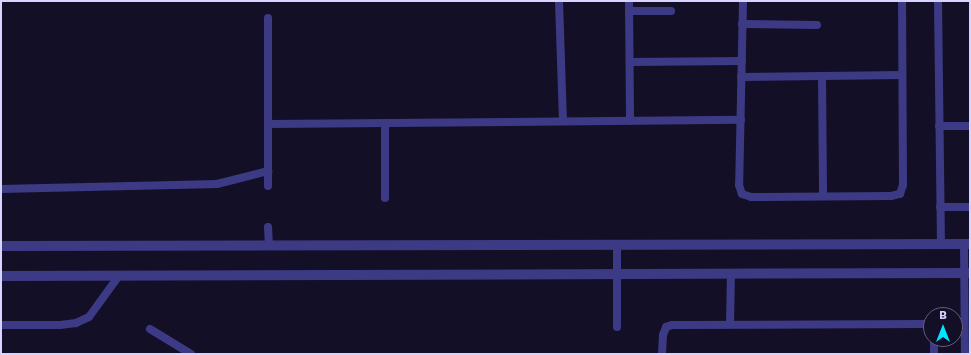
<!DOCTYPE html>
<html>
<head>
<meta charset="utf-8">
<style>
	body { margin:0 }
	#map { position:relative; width:971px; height:355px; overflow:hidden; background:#130f26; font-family:"Work Sans",sans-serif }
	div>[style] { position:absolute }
	.service>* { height:8px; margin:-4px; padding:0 4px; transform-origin:4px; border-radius:4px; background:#3d3a85 }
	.tertiary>* { height:10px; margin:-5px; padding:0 5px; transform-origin:5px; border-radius:5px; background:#3d3a85 }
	span { translate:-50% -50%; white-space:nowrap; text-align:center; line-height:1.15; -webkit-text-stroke:4px #130f26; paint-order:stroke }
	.frame { position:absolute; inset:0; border:2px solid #d9d4ff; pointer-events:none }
	.north { position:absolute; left:923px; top:307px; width:40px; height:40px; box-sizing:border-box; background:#130f26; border:1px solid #625e7d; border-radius:50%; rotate:0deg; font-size:11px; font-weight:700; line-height:16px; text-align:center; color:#d9d4ff }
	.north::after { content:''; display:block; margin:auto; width:14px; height:18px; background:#00e5ff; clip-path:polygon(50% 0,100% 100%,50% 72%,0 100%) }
</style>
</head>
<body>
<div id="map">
	<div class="service">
		<div style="left:559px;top:1px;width:120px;rotate:88.1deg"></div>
		<div style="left:629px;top:1px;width:120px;rotate:89.5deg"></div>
		<div style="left:743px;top:1px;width:184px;rotate:91.2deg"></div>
		<div style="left:739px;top:185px;width:9px;rotate:72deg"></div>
		<div style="left:742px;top:194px;width:9px;rotate:18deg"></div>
		<div style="left:751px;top:197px;width:140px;rotate:-0.4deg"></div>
		<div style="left:891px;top:196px;width:9px;rotate:-13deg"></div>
		<div style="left:900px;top:194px;width:9px;rotate:-72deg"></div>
		<div style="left:903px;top:185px;width:184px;rotate:-90.3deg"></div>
		<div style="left:938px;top:1px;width:243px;rotate:89.3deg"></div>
		<div style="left:629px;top:11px;width:42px"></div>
		<div style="left:268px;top:18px;width:168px;rotate:90deg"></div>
		<div style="left:742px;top:24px;width:75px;rotate:0.8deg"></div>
		<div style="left:630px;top:62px;width:112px;rotate:-0.5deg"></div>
		<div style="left:822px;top:76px;width:120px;rotate:89.5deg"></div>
		<div style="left:741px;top:77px;width:161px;rotate:-0.7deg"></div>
		<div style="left:385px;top:123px;width:75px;rotate:90deg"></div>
		<div style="left:268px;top:124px;width:473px;rotate:-0.5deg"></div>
		<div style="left:939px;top:126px;width:31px"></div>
		<div style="left:1px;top:189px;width:216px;rotate:-1.3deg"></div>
		<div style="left:217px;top:184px;width:53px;rotate:-14.3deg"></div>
		<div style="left:940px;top:207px;width:30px"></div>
		<div style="left:268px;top:227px;width:18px;rotate:87deg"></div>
		<div style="left:964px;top:244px;width:110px;rotate:89.5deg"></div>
		<div style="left:617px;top:245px;width:82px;rotate:90deg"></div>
		<div style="left:730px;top:324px;width:50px;rotate:-88.9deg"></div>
		<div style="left:1px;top:325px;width:59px"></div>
		<div style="left:60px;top:325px;width:16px;rotate:-7deg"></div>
		<div style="left:76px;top:323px;width:14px;rotate:-25deg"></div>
		<div style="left:89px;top:317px;width:49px;rotate:-54.1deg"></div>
		<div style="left:150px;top:329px;width:48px;rotate:31.4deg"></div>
		<div style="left:934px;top:339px;width:15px;rotate:90deg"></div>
		<div style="left:662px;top:354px;width:19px;rotate:-87deg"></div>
		<div style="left:663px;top:335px;width:9px;rotate:-69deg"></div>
		<div style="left:666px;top:327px;width:6px;rotate:-18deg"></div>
		<div style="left:672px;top:325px;width:252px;rotate:-0.2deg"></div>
		<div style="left:924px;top:324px;width:8px;rotate:23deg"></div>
	</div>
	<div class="tertiary">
		<div style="left:1px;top:246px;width:969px;rotate:-0.12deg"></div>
		<div style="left:1px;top:276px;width:969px;rotate:-0.18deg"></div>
	</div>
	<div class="frame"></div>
	<div class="north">B</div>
</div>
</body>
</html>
